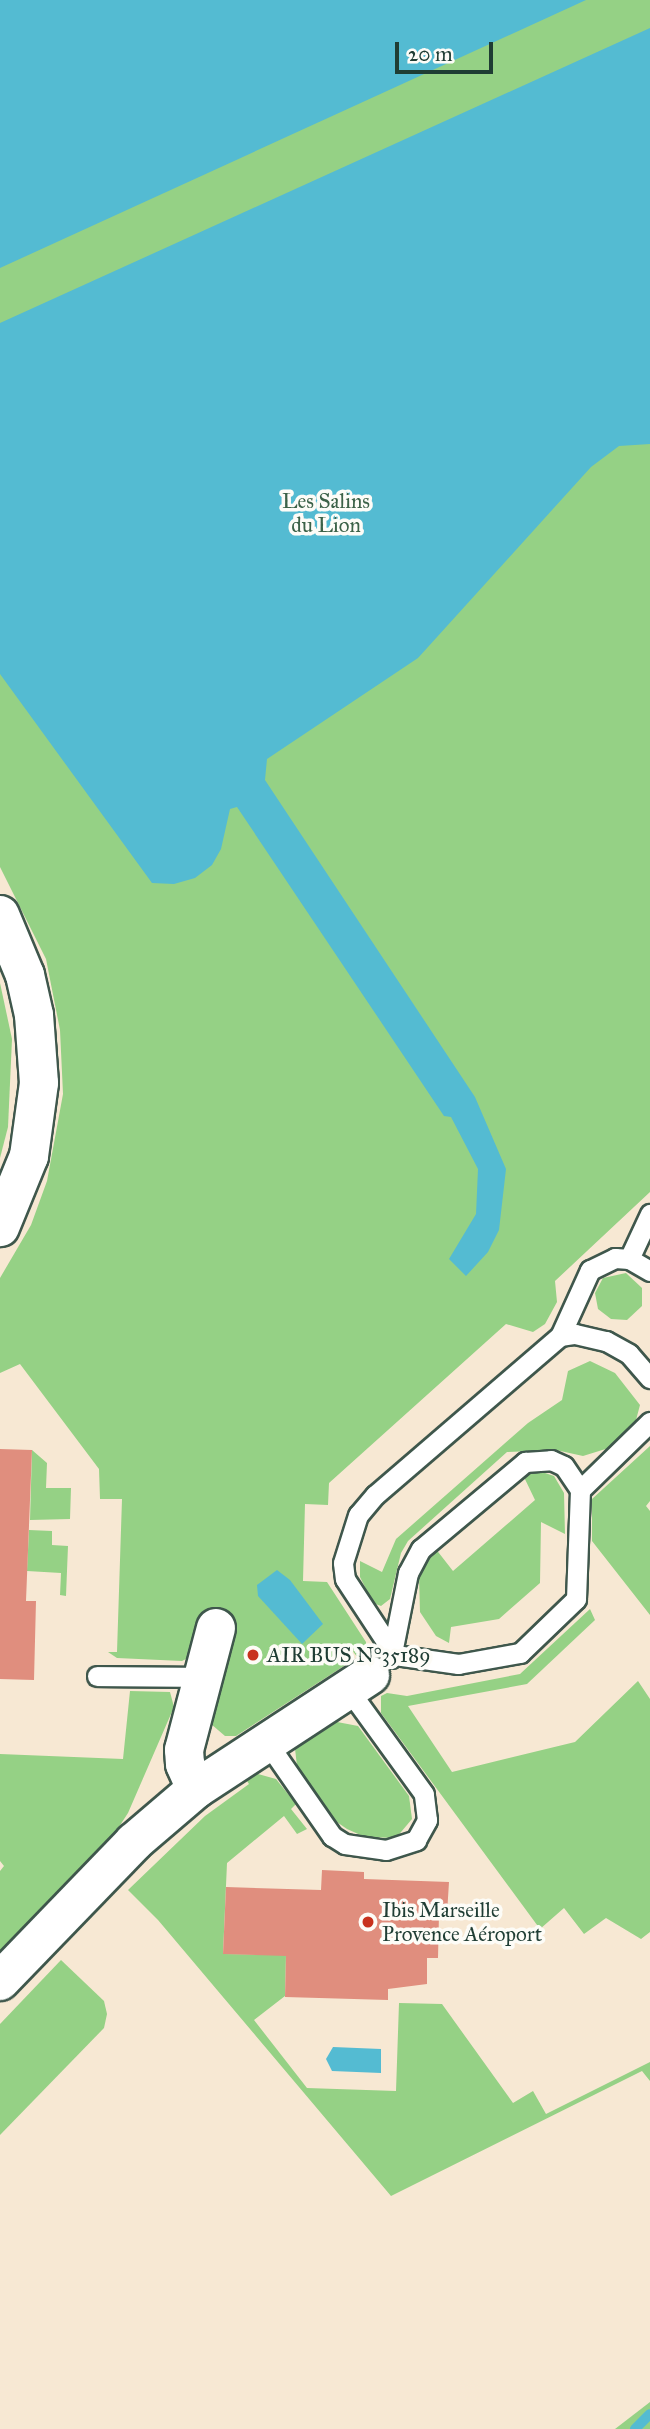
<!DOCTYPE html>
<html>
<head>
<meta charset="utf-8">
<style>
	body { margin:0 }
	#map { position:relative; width:650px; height:2429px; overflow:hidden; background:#f7e8d3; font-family:"IM FELL Great Primer",serif }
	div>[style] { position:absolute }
	.green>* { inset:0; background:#95d185 }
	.water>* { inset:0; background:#54bbd2 }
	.stream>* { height:10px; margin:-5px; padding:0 5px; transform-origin:5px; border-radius:5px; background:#54bbd2 }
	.building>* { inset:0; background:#e08e7e }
	.roads { filter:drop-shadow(2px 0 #3f574c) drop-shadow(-2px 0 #3f574c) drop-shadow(0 2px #3f574c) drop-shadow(0 -2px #3f574c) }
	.lane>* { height:19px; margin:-9.5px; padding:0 9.5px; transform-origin:9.5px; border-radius:9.5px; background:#fff }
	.street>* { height:38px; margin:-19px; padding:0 19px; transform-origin:19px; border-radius:19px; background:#fff }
	.dots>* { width:19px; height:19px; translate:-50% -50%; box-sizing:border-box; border:4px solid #fdfcf7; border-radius:50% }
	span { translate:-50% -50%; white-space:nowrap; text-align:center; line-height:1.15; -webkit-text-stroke:7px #fdfcf7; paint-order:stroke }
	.park-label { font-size:21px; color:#3c6248 }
	.poi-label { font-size:21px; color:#1f3d34 }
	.left { translate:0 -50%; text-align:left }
	.scale { position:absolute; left:395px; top:42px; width:98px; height:32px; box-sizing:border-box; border:4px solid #1f3d34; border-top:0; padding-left:9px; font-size:21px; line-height:24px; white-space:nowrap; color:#1f3d34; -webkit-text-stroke:5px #fdfcf7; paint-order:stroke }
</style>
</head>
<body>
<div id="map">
	<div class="green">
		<div style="clip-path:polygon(0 0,650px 0,650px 1192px,555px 1281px,557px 1302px,545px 1324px,533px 1332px,506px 1324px,329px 1483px,328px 1505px,305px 1504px,303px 1581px,327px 1582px,366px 1642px,366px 1659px,362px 1663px,351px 1649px,347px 1664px,236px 1736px,225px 1736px,211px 1724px,190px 1657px,182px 1661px,117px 1658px,108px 1652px,117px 1652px,122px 1499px,100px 1499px,99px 1469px,20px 1364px,0 1373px,0 1278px,31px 1225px,47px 1181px,63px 1094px,60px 1030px,46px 959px,0 867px)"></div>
		<div style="clip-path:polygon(0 983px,12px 1039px,8px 1127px,0 1158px)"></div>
		<div style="clip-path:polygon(626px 1273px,642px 1288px,642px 1306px,627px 1320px,611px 1319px,598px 1309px,595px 1293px,603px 1278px)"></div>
		<div style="clip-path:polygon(590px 1361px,615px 1373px,640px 1405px,636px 1420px,612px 1447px,583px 1456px,556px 1450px,507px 1452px,408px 1541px,401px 1553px,390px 1599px,381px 1606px,373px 1603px,360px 1577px,360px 1561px,382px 1572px,396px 1539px,528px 1423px,562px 1400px,568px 1371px)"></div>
		<div style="clip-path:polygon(650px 1446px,650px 1501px,646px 1506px,650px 1511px,650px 1615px,592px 1541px,592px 1499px)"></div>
		<div style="clip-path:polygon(32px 1450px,47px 1463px,46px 1488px,71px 1488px,70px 1519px,30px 1520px)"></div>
		<div style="clip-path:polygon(542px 1472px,554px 1476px,564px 1493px,565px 1534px,541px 1522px,540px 1583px,499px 1619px,451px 1627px,449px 1643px,436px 1636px,420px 1612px,419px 1576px,425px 1560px,435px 1548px,453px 1571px,535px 1500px,523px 1475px)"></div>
		<div style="clip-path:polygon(29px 1530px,52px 1531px,52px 1545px,68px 1546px,66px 1596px,60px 1595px,61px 1573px,27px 1571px)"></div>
		<div style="clip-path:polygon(590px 1609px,595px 1620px,527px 1684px,408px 1706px,452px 1772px,575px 1742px,638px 1681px,650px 1699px,650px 1932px,641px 1939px,606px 1918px,584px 1934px,564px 1908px,540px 1929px,381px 1713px,381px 1696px,387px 1693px,407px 1696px,520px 1674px)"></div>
		<div style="clip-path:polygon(130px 1691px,170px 1692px,174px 1707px,128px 1813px,109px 1842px,0 1955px,0 1871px,4px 1866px,0 1861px,0 1754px,123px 1759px)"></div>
		<div style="clip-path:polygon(332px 1721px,358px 1726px,409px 1796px,412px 1819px,396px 1838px,365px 1837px,347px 1829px,331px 1818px,298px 1774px,295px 1749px)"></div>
		<div style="clip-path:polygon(258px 1774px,276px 1779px,296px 1804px,291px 1809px,307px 1829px,297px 1834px,284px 1816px,227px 1863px,223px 1954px,286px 1955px,285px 1996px,254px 2020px,307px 2088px,396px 2091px,399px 2003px,442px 2004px,513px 2103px,533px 2091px,546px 2114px,650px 2062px,650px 2081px,642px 2071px,391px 2196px,158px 1920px,128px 1890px,205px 1816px,249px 1784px,245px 1778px)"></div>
		<div style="clip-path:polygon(61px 1960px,104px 2001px,107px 2014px,104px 2028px,0 2135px,0 2024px)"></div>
		<div style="clip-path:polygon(650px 2402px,650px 2429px,615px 2429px)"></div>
	</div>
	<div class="water">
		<div style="clip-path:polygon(0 0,586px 0,0 268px)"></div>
		<div style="clip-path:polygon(650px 28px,650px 444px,619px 446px,591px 467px,418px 658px,267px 759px,265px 780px,475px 1097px,506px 1169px,499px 1230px,488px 1252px,466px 1276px,449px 1259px,476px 1214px,478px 1169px,451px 1117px,444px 1116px,237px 807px,230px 809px,221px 849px,212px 865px,195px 878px,174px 884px,152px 883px,0 674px,0 323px)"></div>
		<div style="clip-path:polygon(277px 1570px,290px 1580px,323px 1624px,302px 1644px,258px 1596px,257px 1585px)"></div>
		<div style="clip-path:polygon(333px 2047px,381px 2049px,381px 2073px,332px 2071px,326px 2059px)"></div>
	</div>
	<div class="stream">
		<div style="left:635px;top:2429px;width:21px;rotate:-45deg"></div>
	</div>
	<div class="building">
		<div style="clip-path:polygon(0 1449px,32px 1450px,26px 1601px,36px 1601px,34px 1680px,0 1679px)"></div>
		<div style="clip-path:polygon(322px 1870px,364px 1872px,364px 1879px,449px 1882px,447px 1914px,439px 1914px,438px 1958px,427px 1958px,427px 1984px,388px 1989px,388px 2000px,285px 1997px,286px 1956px,223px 1954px,226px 1887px,321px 1890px)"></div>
	</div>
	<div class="roads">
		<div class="lane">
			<div style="left:629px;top:1259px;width:50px;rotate:-65deg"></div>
			<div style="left:650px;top:1271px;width:24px;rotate:-150deg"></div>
			<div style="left:629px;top:1259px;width:14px;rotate:-176deg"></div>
			<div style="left:615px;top:1258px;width:28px;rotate:154deg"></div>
			<div style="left:590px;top:1270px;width:72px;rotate:114.4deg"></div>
			<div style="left:560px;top:1336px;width:244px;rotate:139.3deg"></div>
			<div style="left:375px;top:1495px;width:26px;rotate:130deg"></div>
			<div style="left:358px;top:1515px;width:50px;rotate:107.4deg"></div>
			<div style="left:343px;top:1563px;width:16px;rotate:83deg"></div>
			<div style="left:345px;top:1579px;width:91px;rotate:56.7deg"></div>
			<div style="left:395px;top:1655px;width:64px;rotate:8.1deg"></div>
			<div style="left:458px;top:1664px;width:63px;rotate:-10.1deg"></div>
			<div style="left:520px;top:1653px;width:78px;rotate:-44deg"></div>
			<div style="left:576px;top:1599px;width:109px;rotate:-87.9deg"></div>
			<div style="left:580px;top:1490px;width:98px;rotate:-44.2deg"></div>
			<div style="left:560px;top:1336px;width:15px;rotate:-8deg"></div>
			<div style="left:575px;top:1334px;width:32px;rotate:13deg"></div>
			<div style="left:606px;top:1341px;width:26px;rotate:29deg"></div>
			<div style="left:629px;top:1354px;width:32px;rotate:49deg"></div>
			<div style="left:391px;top:1658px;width:87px;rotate:-78.7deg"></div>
			<div style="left:408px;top:1573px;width:27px;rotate:-62deg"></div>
			<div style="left:421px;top:1549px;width:136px;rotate:-39.9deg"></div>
			<div style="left:525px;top:1462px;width:26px;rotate:-4deg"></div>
			<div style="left:551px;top:1460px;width:14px;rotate:25deg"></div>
			<div style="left:564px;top:1466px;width:29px;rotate:56deg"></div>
			<div style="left:97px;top:1676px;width:106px;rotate:0.5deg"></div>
			<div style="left:266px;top:1741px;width:116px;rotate:55.2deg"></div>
			<div style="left:332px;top:1836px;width:15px;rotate:32deg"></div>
			<div style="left:345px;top:1844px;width:41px;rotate:8.3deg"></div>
			<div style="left:386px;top:1850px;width:32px;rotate:-18deg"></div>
			<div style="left:416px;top:1840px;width:23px;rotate:-61deg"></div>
			<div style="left:427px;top:1820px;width:26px;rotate:-97deg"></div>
			<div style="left:424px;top:1794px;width:130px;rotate:-125.9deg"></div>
		</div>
		<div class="street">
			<div style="left:0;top:915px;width:65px;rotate:67.4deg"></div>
			<div style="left:25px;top:975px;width:41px;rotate:77.3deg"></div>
			<div style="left:34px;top:1015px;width:68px;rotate:85.8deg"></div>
			<div style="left:39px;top:1083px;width:74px;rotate:97.8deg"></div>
			<div style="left:29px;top:1156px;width:77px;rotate:112.2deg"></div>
			<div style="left:196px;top:1789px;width:27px;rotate:-114deg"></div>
			<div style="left:185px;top:1764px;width:14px;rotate:-94deg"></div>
			<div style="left:184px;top:1750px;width:126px;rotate:-75.3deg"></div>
			<div style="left:0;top:1981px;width:193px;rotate:-46deg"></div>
			<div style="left:134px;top:1842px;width:82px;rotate:-40.5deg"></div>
			<div style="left:196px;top:1789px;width:208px;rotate:-33.2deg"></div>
		</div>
	</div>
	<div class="dots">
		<div style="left:253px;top:1655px;background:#c8321e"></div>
		<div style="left:368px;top:1922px;background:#c8321e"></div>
	</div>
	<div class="park-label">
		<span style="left:326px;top:513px">Les Salins<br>du Lion</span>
	</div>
	<div class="poi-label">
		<span class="left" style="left:267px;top:1655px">AIR BUS N°35189</span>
		<span class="left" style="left:382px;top:1922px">Ibis Marseille<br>Provence Aéroport</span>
	</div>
	<div class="scale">20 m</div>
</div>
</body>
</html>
